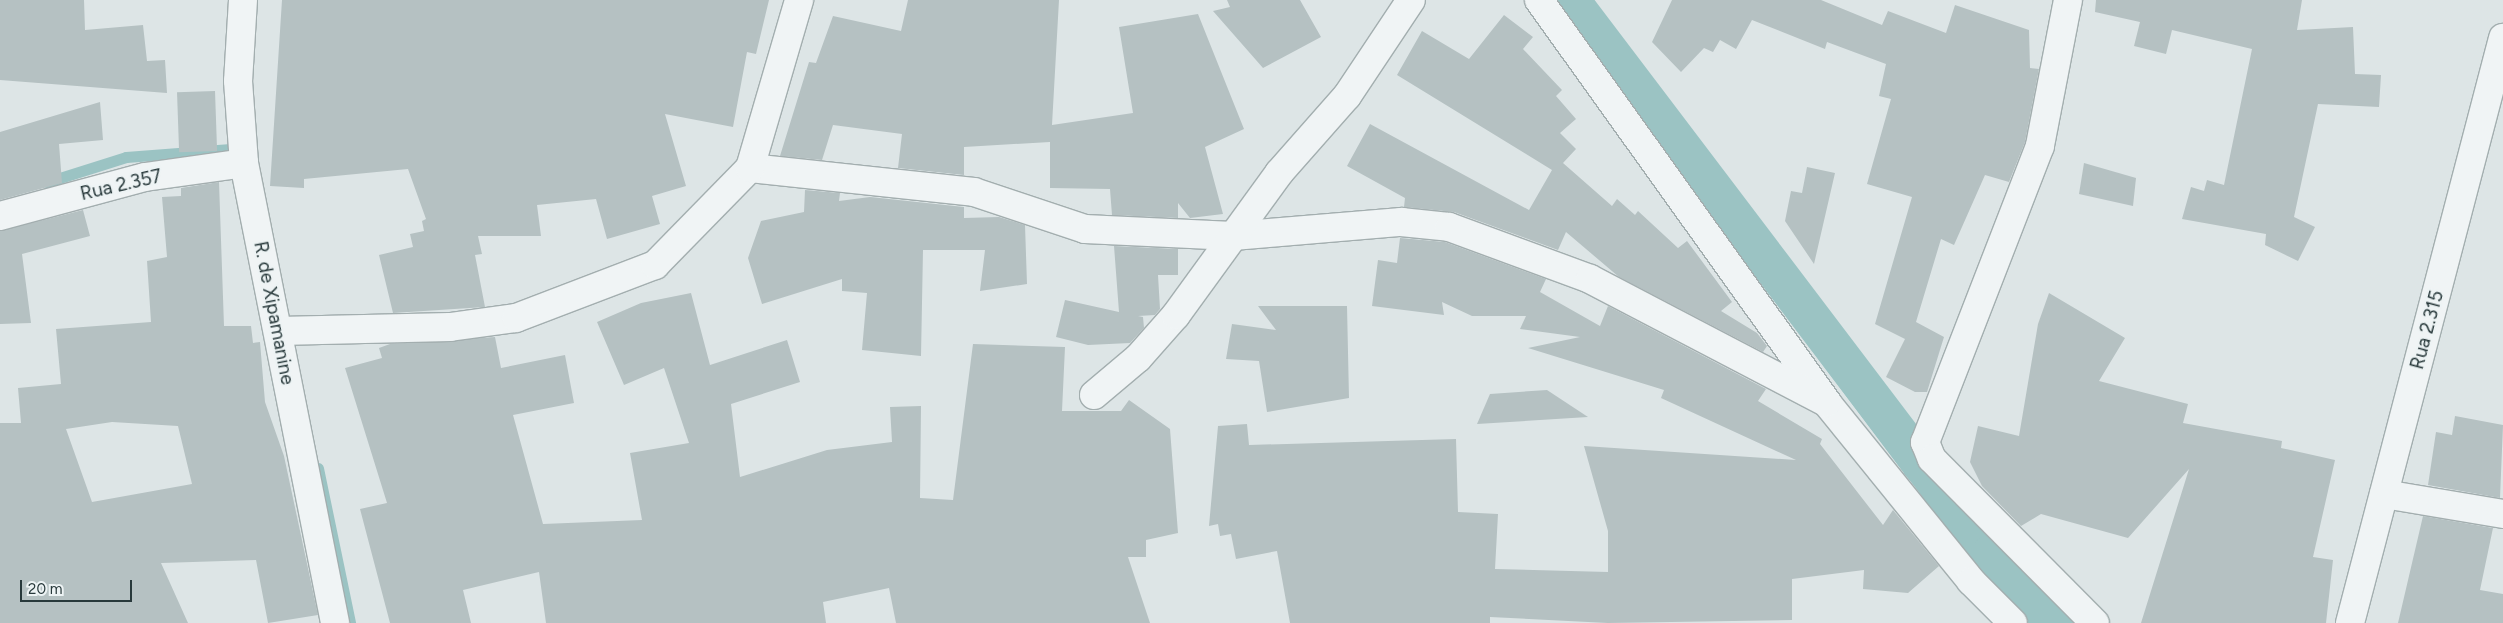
<!DOCTYPE html>
<html>
<head>
<meta charset="utf-8">
<style>
	body { margin:0 }
	#map { position:relative; width:2503px; height:623px; overflow:hidden; background:#dde5e6; font-family:Figtree,sans-serif }
	div>[style] { position:absolute }
	.stream>* { height:11px; margin:-5.5px; padding:0 5.5px; transform-origin:5.5px; border-radius:5.5px; background:#9bc3c3 }
	.canal>* { height:39px; margin:-19.5px; padding:0 19.5px; transform-origin:19.5px; border-radius:19.5px; background:#9bc3c3 }
	.building>* { inset:0; background:#b5c1c2; transform-origin:0 0 }
	.roads { filter:drop-shadow(1px 0 #a3aeaf) drop-shadow(-1px 0 #a3aeaf) drop-shadow(0 1px #a3aeaf) drop-shadow(0 -1px #a3aeaf) }
	.minor>* { height:28px; margin:-14px; padding:0 14px; transform-origin:14px; border-radius:14px; background:#f0f4f5 }
	span { translate:-50% -50%; white-space:nowrap; text-align:center; line-height:1.15; -webkit-text-stroke:4px #edf3f4; paint-order:stroke }
	.street-label { font-size:19px; color:#28393b }
	.scale { position:absolute; left:20px; top:580px; width:112px; height:22px; box-sizing:border-box; border:2px solid #28393b; border-top:0; padding-left:6px; font-size:15px; line-height:18px; white-space:nowrap; color:#28393b; -webkit-text-stroke:4px #edf3f4; paint-order:stroke }
</style>
</head>
<body>
<div id="map">
	<div class="stream">
		<div style="left:1556px;top:0;width:589px;rotate:53.15deg"></div>
		<div style="left:1909px;top:471px;width:204px;rotate:48.2deg"></div>
		<div style="left:47px;top:182px;width:83px;rotate:-17.6deg"></div>
		<div style="left:126px;top:157px;width:118px;rotate:-4.4deg"></div>
		<div style="left:318px;top:468px;width:158px;rotate:78.3deg"></div>
	</div>
	<div class="canal">
		<div style="left:1570px;top:0;width:695px;rotate:52.83deg"></div>
		<div style="left:1990px;top:554px;width:95px;rotate:46.7deg"></div>
	</div>
	<div class="building">
		<div style="clip-path:polygon(0 0,84px 0,85px 30px,143px 25px,147px 61px,165px 60px,167px 93px,0 80px)"></div>
		<div style="clip-path:polygon(282px 0,769px 0,756px 54px,747px 52px,733px 127px,665px 114px,686px 186px,652px 196px,660px 224px,607px 239px,596px 199px,537px 205px,541px 236px,478px 236px,482px 254px,475px 255px,485px 307px,393px 313px,379px 255px,413px 247px,410px 234px,424px 231px,422px 221px,426px 219px,408px 169px,304px 179px,304px 188px,270px 186px)"></div>
		<div style="clip-path:polygon(908px 0,1059px 0,1052px 125px,1133px 113px,1119px 27px,1198px 14px,1244px 129px,1205px 147px,1223px 214px,1190px 218px,1178px 203px,1178px 218px,1112px 215px,1110px 189px,1050px 188px,1050px 142px,964px 147px,964px 175px,898px 168px,902px 134px,833px 125px,822px 160px,780px 156px,809px 62px,816px 63px,833px 16px,901px 31px)"></div>
		<div style="clip-path:polygon(1227px 0,1300px 0,1321px 37px,1263px 68px,1213px 11px,1230px 7px)"></div>
		<div style="clip-path:polygon(1672px 0,1821px 0,1882px 25px,1888px 11px,1946px 33px,1955px 5px,2029px 30px,2030px 68px,2039px 69px,2025px 142px,2009px 182px,1985px 175px,1954px 245px,1941px 239px,1916px 322px,1944px 337px,1927px 392px,1915px 392px,1886px 377px,1905px 339px,1875px 324px,1912px 197px,1867px 184px,1891px 99px,1879px 96px,1886px 64px,1827px 42px,1825px 49px,1752px 20px,1736px 49px,1720px 40px,1713px 52px,1704px 48px,1681px 72px,1652px 42px)"></div>
		<div style="clip-path:polygon(2096px 0,2302px 0,2297px 30px,2353px 27px,2355px 74px,2381px 75px,2379px 107px,2318px 104px,2294px 217px,2315px 227px,2298px 261px,2265px 245px,2266px 234px,2182px 219px,2191px 187px,2204px 191px,2207px 180px,2224px 185px,2252px 49px,2172px 30px,2166px 54px,2134px 46px,2140px 22px,2095px 12px)"></div>
		<div style="clip-path:polygon(1504px 15px,1533px 37px,1523px 49px,1562px 90px,1556px 96px,1576px 119px,1560px 133px,1576px 149px,1563px 163px,1612px 206px,1617px 199px,1635px 215px,1638px 211px,1678px 248px,1687px 241px,1732px 302px,1721px 311px,1757px 333px,1767px 346px,1763px 352px,1619px 277px,1566px 232px,1558px 250px,1454px 212px,1404px 207px,1405px 198px,1347px 166px,1370px 124px,1529px 210px,1552px 170px,1397px 75px,1422px 31px,1469px 59px)"></div>
		<div style="left:215px;top:91px;width:60px;height:38px;rotate:88deg"></div>
		<div style="clip-path:polygon(100px 102px,103px 140px,59px 144px,62px 183px,0 200px,0 132px)"></div>
		<div style="clip-path:polygon(2084px 163px,2136px 178px,2133px 206px,2079px 194px)"></div>
		<div style="clip-path:polygon(1807px 167px,1835px 173px,1814px 264px,1785px 221px,1791px 191px,1802px 193px)"></div>
		<div style="clip-path:polygon(evenodd,219px 182px,224px 326px,251px 326px,253px 343px,260px 342px,265px 402px,284px 456px,318px 615px,268px 623px,256px 560px,161px 563px,188px 623px,0 623px,0 423px,21px 423px,18px 388px,61px 384px,56px 329px,151px 322px,147px 261px,167px 257px,162px 197px,181px 196px,181px 188px,219px 182px,112px 422px,178px 426px,192px 484px,92px 502px,66px 429px,112px 422px)"></div>
		<div style="clip-path:polygon(805px 190px,840px 193px,839px 201px,870px 197px,964px 207px,964px 218px,999px 217px,1025px 225px,1027px 284px,980px 291px,985px 250px,923px 250px,921px 356px,862px 350px,867px 293px,842px 291px,842px 279px,762px 304px,748px 258px,761px 221px,804px 212px)"></div>
		<div style="clip-path:polygon(83px 210px,90px 236px,22px 254px,31px 323px,0 324px,0 231px)"></div>
		<div style="clip-path:polygon(1400px 238px,1445px 242px,1546px 279px,1540px 292px,1600px 326px,1608px 306px,1766px 389px,1758px 401px,1822px 439px,1820px 444px,1883px 525px,1893px 510px,1939px 566px,1908px 593px,1863px 589px,1864px 570px,1792px 579px,1792px 620px,1608px 623px,1490px 617px,1490px 623px,1290px 623px,1277px 551px,1236px 559px,1231px 534px,1220px 536px,1218px 524px,1209px 526px,1218px 426px,1247px 424px,1249px 445px,1456px 439px,1458px 512px,1498px 514px,1495px 569px,1608px 572px,1608px 531px,1584px 446px,1796px 460px,1661px 398px,1664px 390px,1528px 348px,1580px 337px,1520px 329px,1526px 316px,1472px 316px,1442px 302px,1444px 315px,1372px 306px,1378px 260px,1397px 263px)"></div>
		<div style="clip-path:polygon(1114px 246px,1178px 249px,1178px 275px,1158px 275px,1160px 309px,1155px 315px,1138px 316px,1143px 317px,1144px 328px,1130px 343px,1088px 345px,1056px 337px,1065px 300px,1119px 312px)"></div>
		<div style="clip-path:polygon(691px 293px,710px 365px,787px 340px,800px 382px,731px 404px,740px 477px,827px 450px,892px 442px,890px 407px,921px 406px,920px 498px,953px 500px,973px 344px,1065px 347px,1062px 411px,1121px 411px,1129px 400px,1170px 429px,1178px 533px,1146px 540px,1146px 557px,1128px 557px,1150px 623px,896px 623px,889px 588px,823px 602px,826px 623px,546px 623px,539px 572px,463px 590px,471px 623px,390px 623px,360px 509px,387px 503px,345px 368px,382px 358px,379px 348px,390px 344px,495px 337px,501px 368px,565px 355px,574px 403px,513px 415px,543px 524px,642px 520px,630px 453px,689px 443px,664px 368px,624px 385px,597px 322px,641px 303px)"></div>
		<div style="clip-path:polygon(2049px 293px,2125px 338px,2099px 381px,2188px 404px,2183px 423px,2282px 441px,2281px 448px,2335px 460px,2313px 557px,2333px 560px,2326px 623px,2141px 623px,2189px 469px,2128px 538px,2041px 514px,2021px 526px,1982px 486px,1970px 462px,1978px 426px,2019px 436px,2038px 324px)"></div>
		<div style="clip-path:polygon(1258px 306px,1347px 306px,1349px 398px,1267px 412px,1259px 361px,1226px 359px,1232px 324px,1276px 330px)"></div>
		<div style="clip-path:polygon(1547px 390px,1588px 417px,1477px 424px,1490px 394px)"></div>
		<div style="clip-path:polygon(2455px 416px,2503px 425px,2500px 498px,2428px 485px,2436px 432px,2452px 435px)"></div>
		<div style="clip-path:polygon(2423px 516px,2493px 528px,2480px 590px,2503px 594px,2503px 623px,2398px 623px)"></div>
	</div>
	<div class="roads">
		<div class="minor">
			<div style="left:243px;top:0;width:81px;rotate:93.5deg"></div>
			<div style="left:238px;top:81px;width:82px;rotate:85.8deg"></div>
			<div style="left:244px;top:163px;width:469px;rotate:78.8deg"></div>
			<div style="left:1539px;top:0;width:495px;rotate:54.4deg"></div>
			<div style="left:1827px;top:403px;width:229px;rotate:51deg"></div>
			<div style="left:1971px;top:581px;width:59px;rotate:45deg"></div>
			<div style="left:2068px;top:0;width:149px;rotate:100.9deg"></div>
			<div style="left:2040px;top:146px;width:318px;rotate:111.2deg"></div>
			<div style="left:1925px;top:442px;width:18px;rotate:68deg"></div>
			<div style="left:1932px;top:459px;width:231px;rotate:45.2deg"></div>
			<div style="left:750px;top:168px;width:225px;rotate:6.1deg"></div>
			<div style="left:974px;top:192px;width:117px;rotate:18.4deg"></div>
			<div style="left:1085px;top:229px;width:148px;rotate:2.7deg"></div>
			<div style="left:1233px;top:236px;width:169px;rotate:-4.8deg"></div>
			<div style="left:1401px;top:222px;width:48px;rotate:5.9deg"></div>
			<div style="left:1449px;top:227px;width:150px;rotate:20.2deg"></div>
			<div style="left:1590px;top:279px;width:267px;rotate:27.6deg"></div>
			<div style="left:0;top:216px;width:150px;rotate:-15.1deg"></div>
			<div style="left:145px;top:177px;width:100px;rotate:-8deg"></div>
			<div style="left:279px;top:331px;width:171px;rotate:-1.3deg"></div>
			<div style="left:450px;top:327px;width:67px;rotate:-7.8deg"></div>
			<div style="left:516px;top:318px;width:149px;rotate:-20.9deg"></div>
			<div style="left:655px;top:265px;width:136px;rotate:-45.6deg"></div>
			<div style="left:750px;top:168px;width:175px;rotate:-73.7deg"></div>
			<div style="left:1094px;top:395px;width:57px;rotate:-40.1deg"></div>
			<div style="left:1138px;top:358px;width:57px;rotate:-48.5deg"></div>
			<div style="left:1176px;top:315px;width:175px;rotate:-54deg"></div>
			<div style="left:1279px;top:173px;width:103px;rotate:-48.6deg"></div>
			<div style="left:1347px;top:96px;width:115px;rotate:-56.3deg"></div>
			<div style="left:2384px;top:494px;width:121px;rotate:9.5deg"></div>
			<div style="left:2350px;top:623px;width:605px;rotate:-75.34deg"></div>
		</div>
	</div>
	<div class="street-label">
		<span style="left:121px;top:185px;rotate:-13deg">Rua 2.357</span>
		<span style="left:274px;top:313px;rotate:79deg">R. de Xipamanine</span>
		<span style="left:2427px;top:330px;rotate:-75deg">Rua 2.315</span>
	</div>
	<div class="scale">20 m</div>
</div>
</body>
</html>
